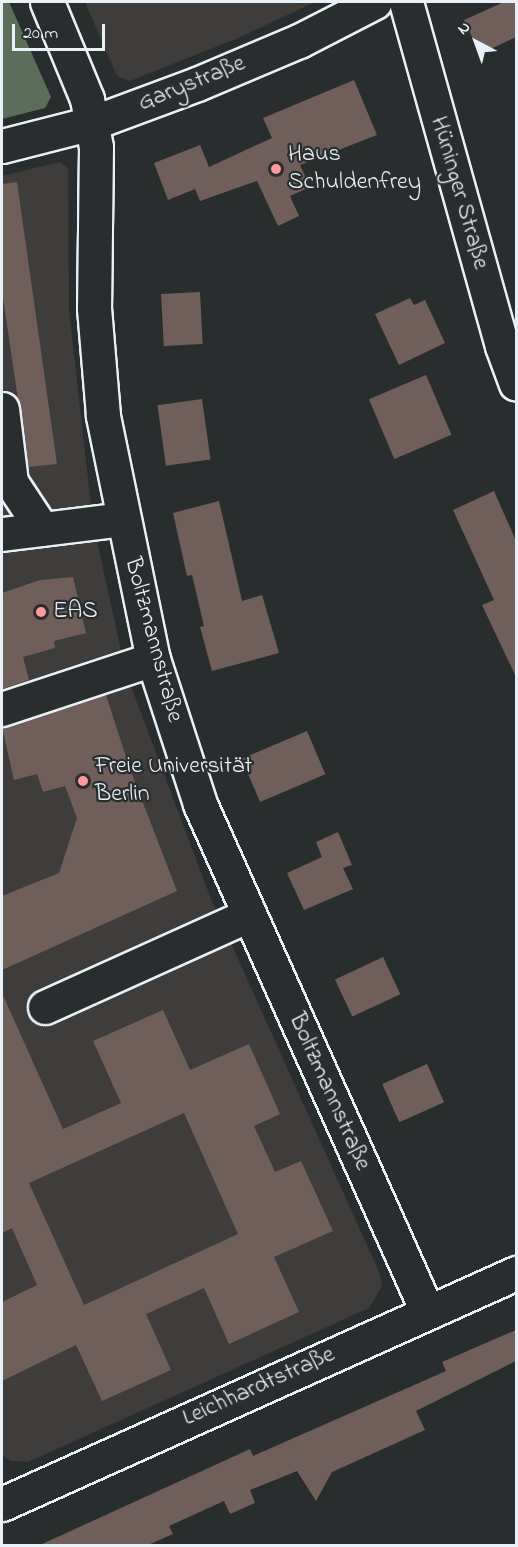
<!DOCTYPE html>
<html>
<head>
<meta charset="utf-8">
<style>
	body { margin:0 }
	#map { position:relative; width:518px; height:1547px; overflow:hidden; background:#2a2d2e; font-family:"Indie Flower",sans-serif }
	div>[style] { position:absolute }
	.built>* { inset:0; background:#3f3c3c }
	.green>* { inset:0; background:#5a6e5a }
	.building>* { inset:0; background:#705e5b; transform-origin:0 0 }
	.roads { filter:drop-shadow(2px 0 #e8f1f8) drop-shadow(-2px 0 #e8f1f8) drop-shadow(0 2px #e8f1f8) drop-shadow(0 -2px #e8f1f8) }
	.minor>* { height:33px; margin:-16.5px; padding:0 16.5px; transform-origin:16.5px; border-radius:16.5px; background:#2a2d2e }
	.dots>* { width:16px; height:16px; translate:-50% -50%; box-sizing:border-box; border:3px solid #2a2d2e; border-radius:50% }
	span { translate:-50% -50%; white-space:nowrap; text-align:center; line-height:1.15; -webkit-text-stroke:4.5px #2a2d2e; paint-order:stroke }
	.street-label { font-size:24px; color:#e8f1f8 }
	.poi-label { font-size:24px; color:#e8f1f8 }
	.left { translate:0 -50%; text-align:left }
	.frame { position:absolute; inset:0; border:3px solid #e8f1f8; pointer-events:none }
	.north { position:absolute; left:446px; top:12px; width:60px; height:60px; -webkit-text-stroke:4px #2a2d2e; paint-order:stroke; rotate:319deg; font-size:16px; font-weight:700; line-height:24px; text-align:center; color:#e8f1f8 }
	.north::after { content:''; display:block; margin:auto; width:21px; height:27px; background:#e8f1f8; clip-path:polygon(50% 0,100% 100%,50% 72%,0 100%) }
	.scale { position:absolute; left:12px; top:24px; width:93px; height:27px; box-sizing:border-box; border:3px solid #e8f1f8; border-top:0; padding-left:8px; font-size:18px; line-height:21px; white-space:nowrap; color:#e8f1f8; -webkit-text-stroke:4px #2a2d2e; paint-order:stroke }
</style>
</head>
<body>
<div id="map">
	<div class="built">
		<div style="clip-path:polygon(85px 2px,315px 2px,238px 38px,130px 81px,117px 76px)"></div>
		<div style="clip-path:polygon(60px 162px,68px 168px,69px 310px,93px 523px,126px 673px,211px 899px,380px 1274px,382px 1286px,369px 1308px,28px 1462px,11px 1461px,2px 1455px,2px 176px)"></div>
	</div>
	<div class="green">
		<div style="clip-path:polygon(2px 2px,9px 2px,51px 97px,45px 108px,2px 119px)"></div>
	</div>
	<div class="building">
		<div style="clip-path:polygon(504px 2px,516px 2px,516px 37px,480px 54px,464px 20px)"></div>
		<div style="clip-path:polygon(354px 80px,377px 135px,300px 165px,310px 187px,290px 196px,299px 216px,278px 226px,257px 181px,200px 201px,195px 189px,168px 200px,154px 163px,200px 145px,209px 167px,272px 138px,263px 118px)"></div>
		<div style="clip-path:polygon(17px 182px,57px 464px,28px 467px,2px 291px,2px 184px)"></div>
		<div style="left:200px;top:292px;width:52px;height:39px;rotate:87deg"></div>
		<div style="clip-path:polygon(410px 298px,414px 305px,425px 300px,445px 343px,399px 365px,375px 314px)"></div>
		<div style="left:426px;top:375px;width:65px;height:62px;rotate:67deg"></div>
		<div style="left:202px;top:399px;width:61px;height:45px;rotate:82deg"></div>
		<div style="clip-path:polygon(494px 491px,516px 541px,516px 677px,482px 605px,494px 600px,453px 510px)"></div>
		<div style="clip-path:polygon(219px 501px,242px 601px,262px 595px,279px 653px,212px 671px,200px 627px,204px 626px,192px 575px,187px 576px,173px 513px)"></div>
		<div style="clip-path:polygon(73px 577px,86px 633px,54px 641px,55px 648px,23px 657px,29px 680px,2px 689px,2px 593px,40px 580px)"></div>
		<div style="clip-path:polygon(106px 695px,130px 769px,177px 891px,2px 970px,2px 896px,59px 873px,77px 818px,65px 786px,43px 792px,37px 774px,14px 780px,2px 727px)"></div>
		<div style="left:307px;top:731px;width:47px;height:71px;rotate:67deg"></div>
		<div style="clip-path:polygon(338px 832px,352px 865px,343px 868px,353px 889px,304px 910px,287px 873px,322px 857px,316px 842px)"></div>
		<div style="left:383px;top:957px;width:41px;height:53px;rotate:65deg"></div>
		<div style="clip-path:polygon(evenodd,2px 993px,63px 1129px,121px 1103px,93px 1041px,163px 1010px,190px 1070px,249px 1044px,280px 1114px,254px 1126px,275px 1172px,301px 1161px,333px 1231px,274px 1257px,299px 1312px,229px 1344px,204px 1288px,146px 1314px,171px 1370px,102px 1401px,76px 1345px,2px 1381px,2px 1302px,37px 1285px,12px 1228px,2px 1233px,2px 993px,184px 1113px,238px 1234px,84px 1305px,29px 1183px,184px 1113px)"></div>
		<div style="left:427px;top:1064px;width:42px;height:49px;rotate:66deg"></div>
		<div style="clip-path:polygon(516px 1330px,516px 1361px,416px 1411px,425px 1430px,332px 1472px,316px 1501px,297px 1471px,250px 1490px,255px 1503px,230px 1514px,224px 1501px,169px 1526px,173px 1534px,148px 1545px,40px 1545px,250px 1449px,253px 1456px,446px 1371px,442px 1362px)"></div>
	</div>
	<div class="roads">
		<div class="minor">
			<div style="left:47px;top:2px;width:105px;rotate:67.6deg"></div>
			<div style="left:87px;top:99px;width:49px;rotate:79.4deg"></div>
			<div style="left:96px;top:147px;width:161px;rotate:90.7deg"></div>
			<div style="left:94px;top:308px;width:108px;rotate:85.2deg"></div>
			<div style="left:103px;top:416px;width:248px;rotate:78.4deg"></div>
			<div style="left:153px;top:659px;width:152px;rotate:72deg"></div>
			<div style="left:200px;top:804px;width:555px;rotate:65.88deg"></div>
			<div style="left:406px;top:2px;width:357px;rotate:74.4deg"></div>
			<div style="left:502px;top:346px;width:40px;rotate:69.8deg"></div>
			<div style="left:2px;top:146px;width:93px;rotate:-14.3deg"></div>
			<div style="left:92px;top:123px;width:112px;rotate:-20.4deg"></div>
			<div style="left:197px;top:84px;width:111px;rotate:-22.9deg"></div>
			<div style="left:299px;top:41px;width:85px;rotate:-27.2deg"></div>
			<div style="left:2px;top:409px;width:74px;rotate:83deg"></div>
			<div style="left:11px;top:482px;width:56px;rotate:56.6deg"></div>
			<div style="left:2px;top:534px;width:121px;rotate:-7.1deg"></div>
			<div style="left:2px;top:709px;width:159px;rotate:-18.3deg"></div>
			<div style="left:45px;top:1007px;width:224px;rotate:-24.3deg"></div>
			<div style="left:2px;top:1504px;width:564px;rotate:-24.2deg"></div>
		</div>
	</div>
	<div class="dots">
		<div style="left:276px;top:169px;background:#ff9aa2"></div>
		<div style="left:41px;top:612px;background:#ff9aa2"></div>
		<div style="left:83px;top:781px;background:#ff9aa2"></div>
	</div>
	<div class="street-label">
		<span style="left:192px;top:84px;rotate:-22deg">Garystraße</span>
		<span style="left:459px;top:193px;rotate:74deg">Hüninger Straße</span>
		<span style="left:153px;top:640px;rotate:75deg">Boltzmannstraße</span>
		<span style="left:329px;top:1092px;rotate:66deg">Boltzmannstraße</span>
		<span style="left:259px;top:1387px;rotate:-24deg">Leichhardtstraße</span>
	</div>
	<div class="poi-label">
		<span class="left" style="left:288px;top:169px">Haus<br>Schuldenfrey</span>
		<span class="left" style="left:53px;top:612px">EAS</span>
		<span class="left" style="left:95px;top:781px">Freie Universität<br>Berlin</span>
	</div>
	<div class="frame"></div>
	<div class="north">N</div>
	<div class="scale">20 m</div>
</div>
</body>
</html>
